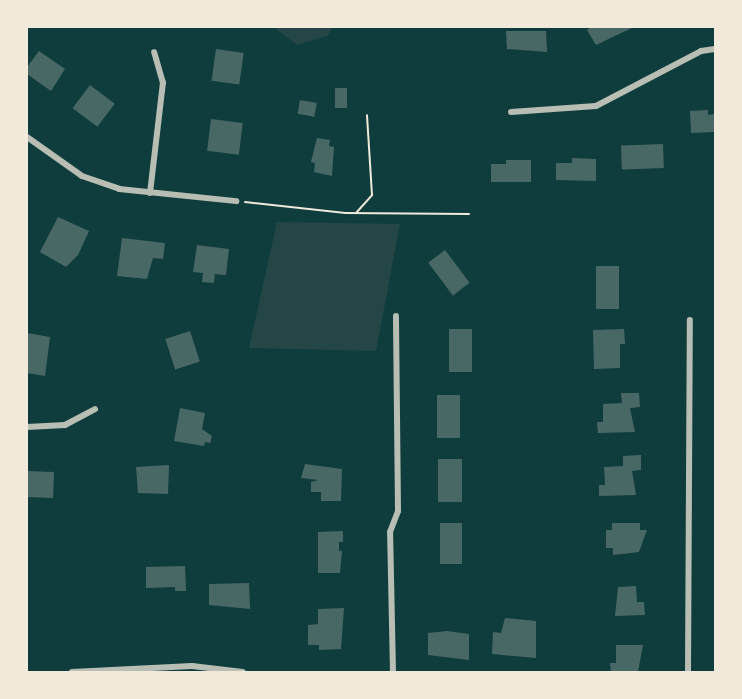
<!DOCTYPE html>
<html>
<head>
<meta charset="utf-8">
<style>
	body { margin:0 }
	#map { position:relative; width:742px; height:699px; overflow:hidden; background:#0f3d3e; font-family:Helvetica,sans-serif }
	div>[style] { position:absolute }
	.green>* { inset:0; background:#244646 }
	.building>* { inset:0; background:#486865; transform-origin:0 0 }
	.path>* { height:2px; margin:-1px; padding:0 1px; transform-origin:1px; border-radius:1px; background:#f1e9da }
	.minor>* { height:6px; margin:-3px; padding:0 3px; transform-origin:3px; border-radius:3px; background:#b8beb3 }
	span { translate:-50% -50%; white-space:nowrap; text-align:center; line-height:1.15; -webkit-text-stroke:5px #f1e9da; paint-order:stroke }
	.frame { position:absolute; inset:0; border:28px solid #f1e9da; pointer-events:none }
</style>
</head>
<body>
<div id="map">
	<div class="green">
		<div style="clip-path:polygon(273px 27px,333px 27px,327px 36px,297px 45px)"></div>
		<div style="clip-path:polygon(277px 222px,400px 224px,376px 351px,249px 348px)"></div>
	</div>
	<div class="building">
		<div style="clip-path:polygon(591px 27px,634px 27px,596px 45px,587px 30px)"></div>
		<div style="clip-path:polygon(506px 31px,546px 31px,547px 52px,507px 49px)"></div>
		<div style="left:216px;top:49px;width:28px;height:32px;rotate:8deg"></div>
		<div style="clip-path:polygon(39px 51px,65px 69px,51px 91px,27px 74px,27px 67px)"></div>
		<div style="left:90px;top:85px;width:31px;height:29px;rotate:37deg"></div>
		<div style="left:335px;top:88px;width:12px;height:20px"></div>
		<div style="left:300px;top:100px;width:17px;height:14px;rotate:10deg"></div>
		<div style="clip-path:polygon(708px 110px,708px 115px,715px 114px,715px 132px,691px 133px,690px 111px)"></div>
		<div style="left:211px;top:119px;width:32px;height:32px;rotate:7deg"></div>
		<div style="clip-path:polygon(317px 138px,330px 140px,329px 146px,334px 147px,332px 176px,314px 172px,315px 163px,311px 162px)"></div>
		<div style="left:663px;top:144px;width:24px;height:42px;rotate:88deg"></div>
		<div style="clip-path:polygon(572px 158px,596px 159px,596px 181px,556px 180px,556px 163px,572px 163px)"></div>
		<div style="clip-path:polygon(506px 160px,531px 160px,531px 182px,491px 182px,491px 164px,506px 164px)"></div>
		<div style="clip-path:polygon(58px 217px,89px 231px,78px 255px,66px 267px,40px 252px)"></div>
		<div style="clip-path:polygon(122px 238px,165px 243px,163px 259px,153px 258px,147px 279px,117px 276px)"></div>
		<div style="clip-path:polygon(197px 245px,229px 249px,226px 275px,215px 274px,214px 283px,202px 282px,203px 273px,193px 272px)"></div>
		<div style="left:445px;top:250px;width:41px;height:21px;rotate:53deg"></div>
		<div style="left:596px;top:266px;width:23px;height:43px"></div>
		<div style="left:472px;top:329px;width:43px;height:23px;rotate:90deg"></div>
		<div style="clip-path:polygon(624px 329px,625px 344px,620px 344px,620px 368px,594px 369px,593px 330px)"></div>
		<div style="left:190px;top:331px;width:32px;height:26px;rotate:72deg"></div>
		<div style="clip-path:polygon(27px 333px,50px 337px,45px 376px,27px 373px)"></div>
		<div style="clip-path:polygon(621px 393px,639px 393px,640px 407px,630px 408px,635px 432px,598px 433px,597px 422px,603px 422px,603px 404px,622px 403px)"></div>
		<div style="left:460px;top:395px;width:43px;height:23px;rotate:90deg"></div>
		<div style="clip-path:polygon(180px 408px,205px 413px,202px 429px,212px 436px,210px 443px,205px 442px,204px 446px,174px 441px)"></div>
		<div style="clip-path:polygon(641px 455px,641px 470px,632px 471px,636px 495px,599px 496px,599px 485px,605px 485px,604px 467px,623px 466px,623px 456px)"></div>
		<div style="left:438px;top:459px;width:24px;height:43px"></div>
		<div style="clip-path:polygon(305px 464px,342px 469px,341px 501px,321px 501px,321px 492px,311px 492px,311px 482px,318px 480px,301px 478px)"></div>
		<div style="clip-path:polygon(169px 465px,168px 494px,138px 493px,136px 467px)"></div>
		<div style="left:27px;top:471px;width:27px;height:26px;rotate:2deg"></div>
		<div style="left:440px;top:523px;width:22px;height:41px"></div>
		<div style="clip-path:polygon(612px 523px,640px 523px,640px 530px,647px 530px,639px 552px,613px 555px,613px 548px,606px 548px,606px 530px,612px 530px)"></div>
		<div style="clip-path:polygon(343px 531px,343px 542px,339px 542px,339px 551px,342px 551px,340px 573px,318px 573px,318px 532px)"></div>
		<div style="clip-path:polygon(185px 566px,186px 591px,175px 591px,175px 587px,146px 588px,146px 567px)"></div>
		<div style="clip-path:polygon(249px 583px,250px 609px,209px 605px,209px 584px)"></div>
		<div style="clip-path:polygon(636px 586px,637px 602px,644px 602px,645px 615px,615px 616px,618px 587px)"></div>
		<div style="clip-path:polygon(344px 608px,341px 649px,319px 650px,319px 645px,308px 645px,308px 625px,318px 624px,318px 609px)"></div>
		<div style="clip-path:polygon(505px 618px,536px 621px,536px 658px,492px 654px,493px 632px,501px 633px)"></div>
		<div style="clip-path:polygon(447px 631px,469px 634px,469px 660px,428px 655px,428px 633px)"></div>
		<div style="clip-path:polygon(616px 645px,643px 645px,638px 672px,611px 672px,610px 663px,616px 663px)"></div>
	</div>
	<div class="path">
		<div style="left:245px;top:202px;width:101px;rotate:6.3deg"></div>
		<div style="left:345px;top:213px;width:124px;rotate:0.5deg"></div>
		<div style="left:356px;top:213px;width:24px;rotate:-48deg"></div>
		<div style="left:372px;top:195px;width:80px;rotate:-93.6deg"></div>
	</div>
	<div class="minor">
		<div style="left:511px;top:112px;width:85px;rotate:-4deg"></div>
		<div style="left:596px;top:106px;width:119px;rotate:-27.6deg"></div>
		<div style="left:701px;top:51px;width:14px;rotate:-8deg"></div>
		<div style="left:27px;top:137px;width:67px;rotate:35.3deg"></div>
		<div style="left:82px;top:176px;width:39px;rotate:19deg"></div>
		<div style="left:119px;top:189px;width:118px;rotate:5.9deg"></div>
		<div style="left:150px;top:193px;width:111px;rotate:-83.3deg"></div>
		<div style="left:163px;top:83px;width:32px;rotate:-106deg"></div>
		<div style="left:27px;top:427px;width:38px;rotate:-3deg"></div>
		<div style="left:65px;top:425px;width:34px;rotate:-28deg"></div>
		<div style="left:72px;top:672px;width:120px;rotate:-2.9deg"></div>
		<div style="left:192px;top:666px;width:51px;rotate:6.7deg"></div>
		<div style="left:393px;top:672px;width:140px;rotate:-91.2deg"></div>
		<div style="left:390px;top:532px;width:22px;rotate:-69deg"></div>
		<div style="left:398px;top:511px;width:195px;rotate:-90.6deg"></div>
		<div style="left:688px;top:672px;width:352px;rotate:-89.7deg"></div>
	</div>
	<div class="frame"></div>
</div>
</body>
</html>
